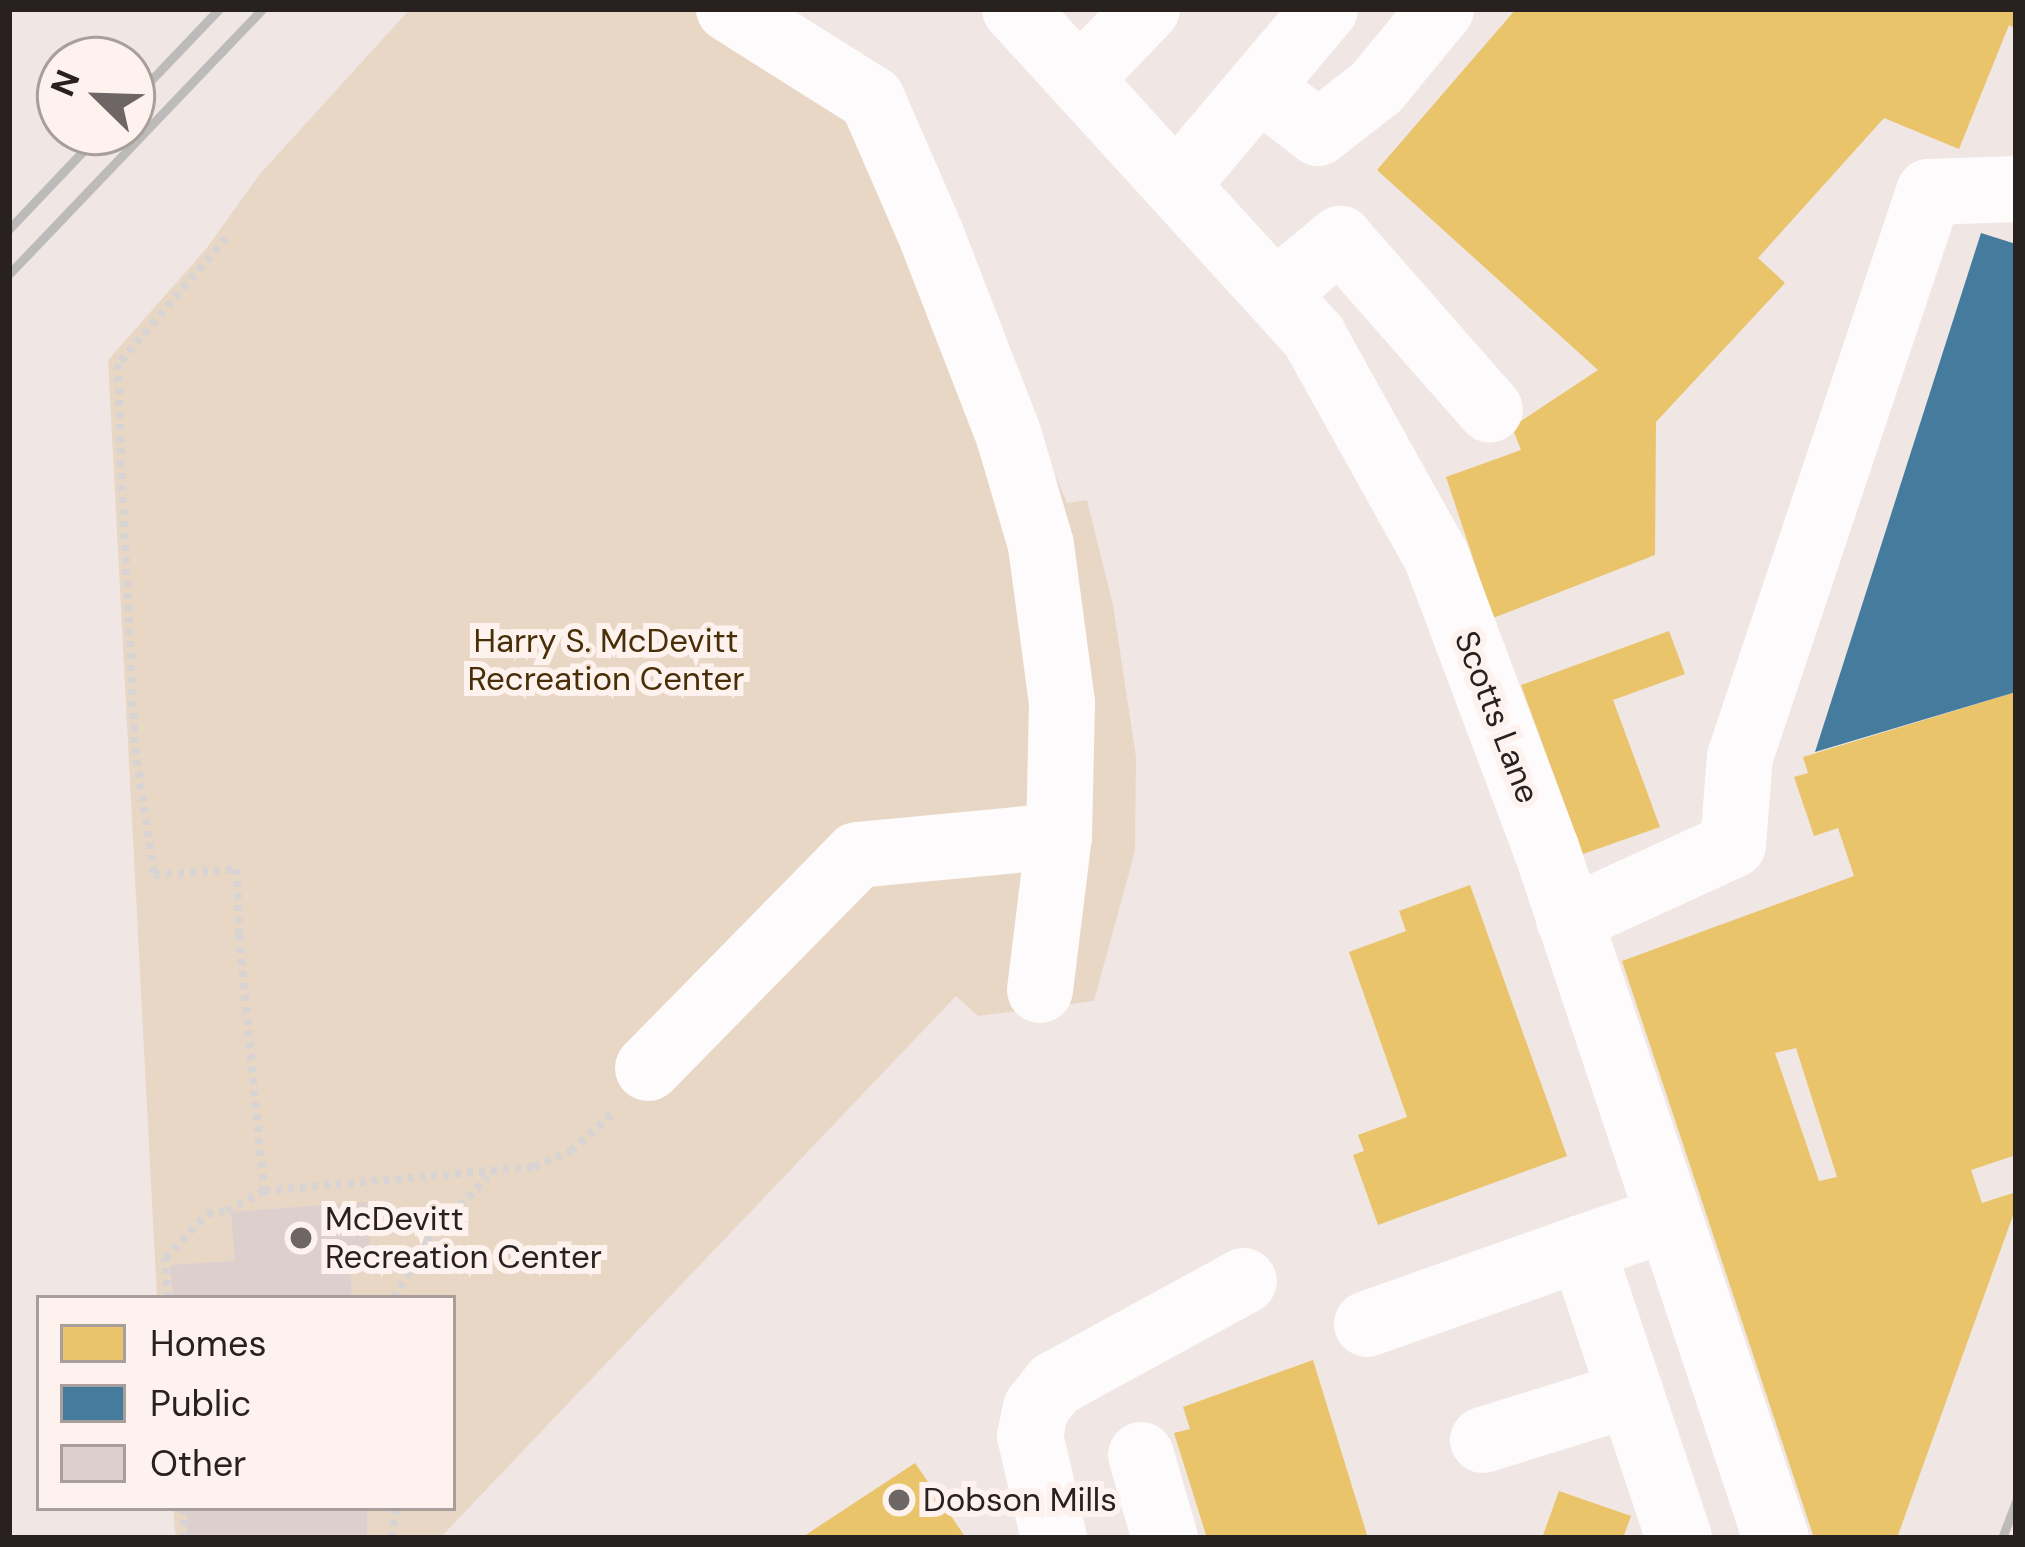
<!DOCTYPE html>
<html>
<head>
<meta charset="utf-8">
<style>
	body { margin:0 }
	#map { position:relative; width:2025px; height:1547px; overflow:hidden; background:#f0e6e4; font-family:"DM Sans",sans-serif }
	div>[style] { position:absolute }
	.green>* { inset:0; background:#e9d7c5 }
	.homes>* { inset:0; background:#e9c46a }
	.public>* { inset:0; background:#457b9d }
	.building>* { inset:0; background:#decfcf; transform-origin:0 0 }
	.path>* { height:8px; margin-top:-4px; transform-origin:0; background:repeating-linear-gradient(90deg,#d7d4d3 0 6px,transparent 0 12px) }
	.minor>* { height:66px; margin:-33px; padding:0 33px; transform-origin:33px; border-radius:33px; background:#fdfbfb }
	.rail>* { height:9px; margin:-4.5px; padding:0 4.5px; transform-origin:4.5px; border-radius:4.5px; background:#bdbbba }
	.dots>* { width:33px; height:33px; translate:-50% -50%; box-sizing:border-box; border:6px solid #fef2ef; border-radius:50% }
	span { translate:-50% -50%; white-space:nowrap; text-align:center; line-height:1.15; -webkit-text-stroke:12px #fef2ef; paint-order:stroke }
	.park-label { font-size:33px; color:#482f08 }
	.street-label { font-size:33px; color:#28211f }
	.poi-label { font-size:33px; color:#28211f }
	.left { translate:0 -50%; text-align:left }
	.frame { position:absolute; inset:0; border:12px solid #28211f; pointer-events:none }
	.legend { position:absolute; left:36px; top:1295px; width:420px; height:216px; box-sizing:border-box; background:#fef2ef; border:3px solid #a89e9c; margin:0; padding:15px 21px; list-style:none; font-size:36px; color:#28211f }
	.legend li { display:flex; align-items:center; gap:24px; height:60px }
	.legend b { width:60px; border:3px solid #a89e9c }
	.north { position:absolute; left:36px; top:36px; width:120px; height:120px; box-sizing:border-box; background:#fef2ef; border:3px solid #a89e9c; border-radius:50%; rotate:293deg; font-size:33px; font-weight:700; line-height:48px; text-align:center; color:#28211f }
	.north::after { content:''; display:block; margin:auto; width:42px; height:54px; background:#6e6664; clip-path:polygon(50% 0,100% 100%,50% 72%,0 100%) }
</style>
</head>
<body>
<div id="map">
	<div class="green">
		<div style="clip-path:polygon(410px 9px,775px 9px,820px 32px,1031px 418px,1067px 503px,1087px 500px,1113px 605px,1136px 757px,1135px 851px,1094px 1001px,978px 1016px,956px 996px,440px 1538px,176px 1538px,173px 1508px,453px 1508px,453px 1298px,157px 1298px,108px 360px,206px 249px,260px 174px)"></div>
	</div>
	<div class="homes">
		<div style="clip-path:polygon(1516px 9px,2016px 9px,2016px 29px,2009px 25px,1959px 149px,1884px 118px,1758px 258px,1785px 283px,1656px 422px,1655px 555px,1493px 618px,1446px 477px,1521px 450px,1512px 427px,1598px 370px,1377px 170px)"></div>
		<div style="clip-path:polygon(1669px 631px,1685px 674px,1613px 700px,1660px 827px,1583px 854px,1521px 685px)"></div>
		<div style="clip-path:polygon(evenodd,2016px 692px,2016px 1155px,1971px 1170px,1982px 1203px,2016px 1192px,2016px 1207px,1897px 1538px,1814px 1538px,1622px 961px,1854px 876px,1838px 828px,1814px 836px,1794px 777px,1808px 773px,1803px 757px,2016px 692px,1796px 1048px,1837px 1177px,1819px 1181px,1775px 1053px,1796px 1048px)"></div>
		<div style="clip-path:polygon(1470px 885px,1567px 1156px,1378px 1225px,1353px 1155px,1364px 1151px,1358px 1135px,1407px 1117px,1349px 952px,1406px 931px,1399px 911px)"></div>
		<div style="clip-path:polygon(1313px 1360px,1368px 1538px,1207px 1538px,1174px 1433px,1190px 1429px,1183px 1407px)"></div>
		<div style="clip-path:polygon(915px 1463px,966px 1538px,801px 1538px)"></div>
		<div style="clip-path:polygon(1559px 1491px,1631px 1516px,1623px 1538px,1542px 1538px)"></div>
	</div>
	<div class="public">
		<div style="clip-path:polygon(1981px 233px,2016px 244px,2016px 692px,1815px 752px)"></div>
	</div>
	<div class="building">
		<div style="clip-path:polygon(367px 1202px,372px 1270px,350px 1272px,352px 1298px,173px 1298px,170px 1265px,235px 1261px,231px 1212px)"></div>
		<div style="left:187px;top:1508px;width:180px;height:30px"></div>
	</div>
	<div class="path">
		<div style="left:226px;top:238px;width:166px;rotate:130.6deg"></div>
		<div style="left:118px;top:364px;width:97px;rotate:88.2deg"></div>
		<div style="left:121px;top:461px;width:287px;rotate:87.2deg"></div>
		<div style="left:135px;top:748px;width:128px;rotate:81.5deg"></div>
		<div style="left:154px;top:875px;width:83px;rotate:-4.1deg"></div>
		<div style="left:237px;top:869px;width:66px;rotate:88.3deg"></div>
		<div style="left:239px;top:935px;width:257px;rotate:84.4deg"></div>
		<div style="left:264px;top:1191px;width:271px;rotate:-5.1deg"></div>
		<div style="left:534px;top:1167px;width:40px;rotate:-23.4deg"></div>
		<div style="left:571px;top:1151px;width:57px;rotate:-42.1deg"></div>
		<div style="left:168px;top:1298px;width:40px;rotate:-94.3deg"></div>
		<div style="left:165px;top:1258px;width:61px;rotate:-46.3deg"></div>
		<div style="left:207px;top:1214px;width:20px;rotate:-9deg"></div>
		<div style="left:227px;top:1211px;width:42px;rotate:-28.4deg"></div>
		<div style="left:394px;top:1298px;width:66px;rotate:-59.9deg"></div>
		<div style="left:427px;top:1241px;width:89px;rotate:-46.8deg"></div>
		<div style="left:183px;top:1508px;width:30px;rotate:86deg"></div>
		<div style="left:391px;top:1538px;width:30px;rotate:-81deg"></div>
	</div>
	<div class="minor">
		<div style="left:1015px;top:9px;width:444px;rotate:47.6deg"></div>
		<div style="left:1314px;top:337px;width:251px;rotate:60.9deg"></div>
		<div style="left:1436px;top:556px;width:312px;rotate:69.4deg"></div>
		<div style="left:1546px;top:848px;width:727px;rotate:71.57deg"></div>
		<div style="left:1080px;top:79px;width:97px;rotate:-46.3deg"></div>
		<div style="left:1259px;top:87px;width:75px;rotate:37.9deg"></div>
		<div style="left:1318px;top:133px;width:75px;rotate:-37.9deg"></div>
		<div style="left:1377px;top:87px;width:101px;rotate:-50.6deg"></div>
		<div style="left:1178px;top:183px;width:228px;rotate:-49.8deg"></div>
		<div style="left:1275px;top:293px;width:85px;rotate:-39.7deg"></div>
		<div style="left:1340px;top:239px;width:227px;rotate:48.7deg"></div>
		<div style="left:1569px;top:920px;width:180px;rotate:-24.6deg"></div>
		<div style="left:1733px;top:845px;width:88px;rotate:-85.5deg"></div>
		<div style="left:1740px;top:757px;width:596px;rotate:-71.5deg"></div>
		<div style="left:1929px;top:192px;width:87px;rotate:-2deg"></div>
		<div style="left:1040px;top:990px;width:155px;rotate:-83deg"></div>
		<div style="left:648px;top:1068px;width:298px;rotate:-45.5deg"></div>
		<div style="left:857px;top:855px;width:203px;rotate:-5.4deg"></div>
		<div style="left:1059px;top:836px;width:133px;rotate:-88.7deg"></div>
		<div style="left:1062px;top:703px;width:159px;rotate:-97.6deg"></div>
		<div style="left:1041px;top:545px;width:114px;rotate:-106.4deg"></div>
		<div style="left:1009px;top:436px;width:213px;rotate:-111.2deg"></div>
		<div style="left:932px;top:237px;width:150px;rotate:-113.5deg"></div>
		<div style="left:872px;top:99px;width:169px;rotate:-147.8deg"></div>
		<div style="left:1669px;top:1218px;width:92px;rotate:161deg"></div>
		<div style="left:1582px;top:1248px;width:306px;rotate:71.5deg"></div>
		<div style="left:1367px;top:1324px;width:228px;rotate:-19.5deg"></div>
		<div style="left:1483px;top:1440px;width:155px;rotate:-17.3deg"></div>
		<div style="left:1141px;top:1455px;width:86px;rotate:73.9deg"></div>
		<div style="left:1054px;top:1538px;width:105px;rotate:-103.2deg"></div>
		<div style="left:1030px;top:1436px;width:29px;rotate:-78deg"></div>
		<div style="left:1036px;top:1408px;width:31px;rotate:-52deg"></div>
		<div style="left:1055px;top:1384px;width:215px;rotate:-28.6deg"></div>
	</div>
	<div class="rail">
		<div style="left:132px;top:100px;width:126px;rotate:-46.3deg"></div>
		<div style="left:9px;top:229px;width:134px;rotate:-46.5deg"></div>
		<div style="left:9px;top:274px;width:366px;rotate:-46.3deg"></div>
		<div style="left:2002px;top:1538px;width:40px;rotate:-69deg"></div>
	</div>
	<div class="dots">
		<div style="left:301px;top:1238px;background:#6e6664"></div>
		<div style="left:899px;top:1500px;background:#6e6664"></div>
	</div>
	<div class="park-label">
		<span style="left:606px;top:660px">Harry S. McDevitt<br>Recreation Center</span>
	</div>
	<div class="street-label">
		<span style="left:1497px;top:717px;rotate:69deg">Scotts Lane</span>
	</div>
	<div class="poi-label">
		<span class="left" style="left:325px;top:1238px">McDevitt<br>Recreation Center</span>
		<span class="left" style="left:923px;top:1500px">Dobson Mills</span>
	</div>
	<div class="frame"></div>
	<ul class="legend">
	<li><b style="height:33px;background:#e9c46a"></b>Homes</li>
	<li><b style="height:33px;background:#457b9d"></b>Public</li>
	<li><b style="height:33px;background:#decfcf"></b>Other</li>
	</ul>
	<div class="north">N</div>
</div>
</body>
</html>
